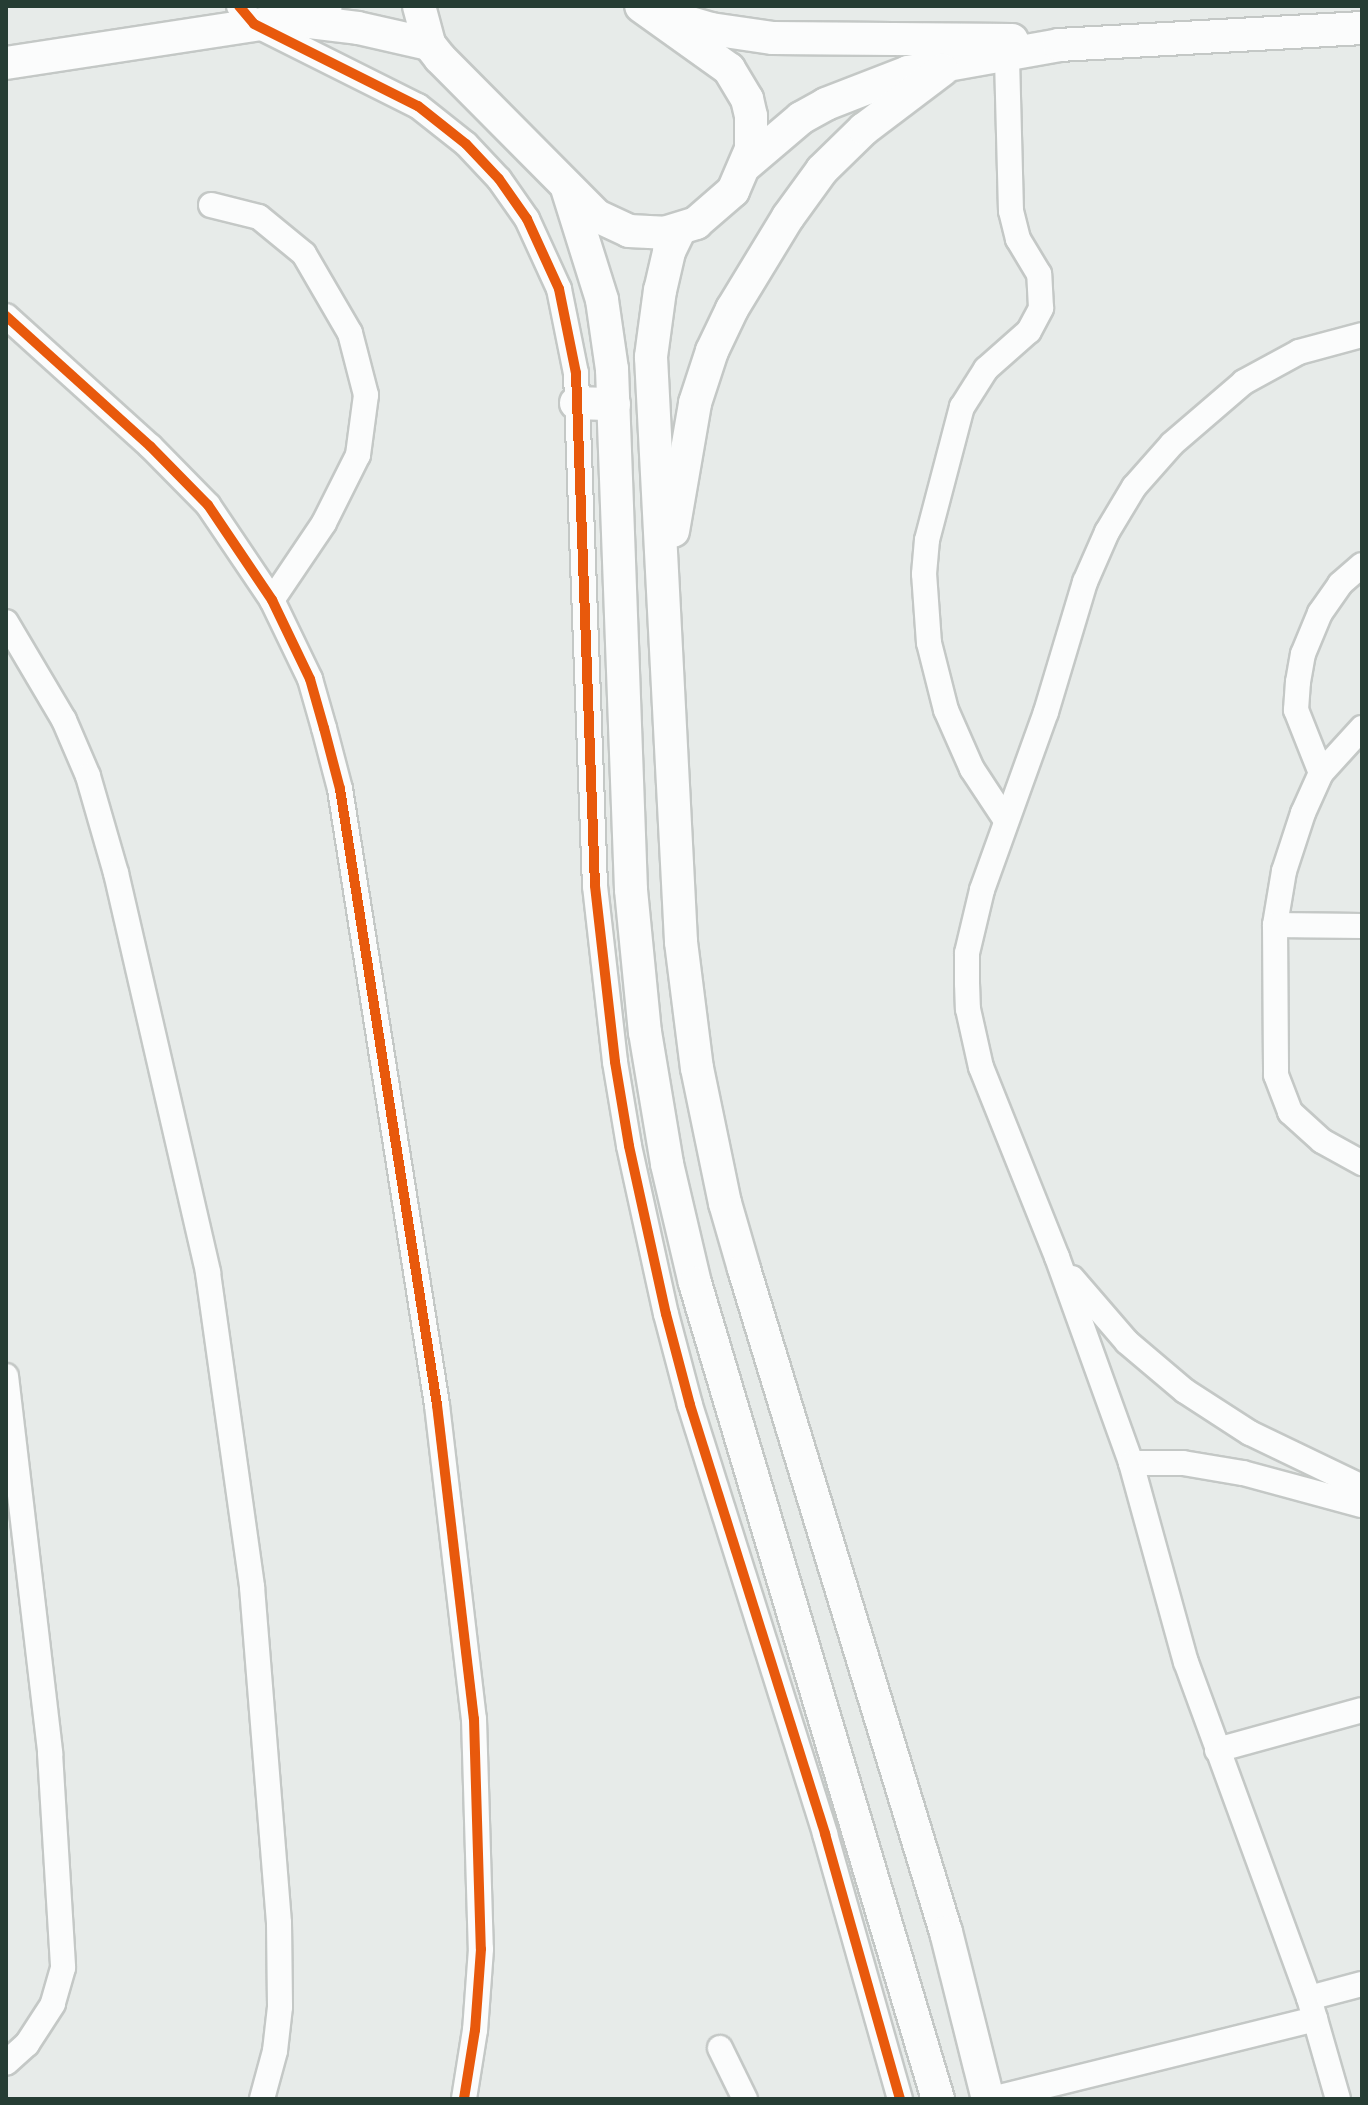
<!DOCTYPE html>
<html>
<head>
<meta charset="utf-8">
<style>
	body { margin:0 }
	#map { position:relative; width:1368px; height:2105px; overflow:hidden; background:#e7ebe9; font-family:"Varela Round",sans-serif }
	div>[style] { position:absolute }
	.roads { filter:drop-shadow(2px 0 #c4c8c6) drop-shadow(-2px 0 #c4c8c6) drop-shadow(0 2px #c4c8c6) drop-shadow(0 -2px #c4c8c6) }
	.street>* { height:24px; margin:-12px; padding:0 12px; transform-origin:12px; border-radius:12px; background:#fbfcfc }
	.secondary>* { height:32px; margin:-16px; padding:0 16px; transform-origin:16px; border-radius:16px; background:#fbfcfc }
	.cycleway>* { height:10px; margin:-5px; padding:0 5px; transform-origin:5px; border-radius:5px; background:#e8590c }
	span { translate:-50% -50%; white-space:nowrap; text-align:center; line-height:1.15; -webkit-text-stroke:6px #f5f9f7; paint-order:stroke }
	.frame { position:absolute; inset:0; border:8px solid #263d34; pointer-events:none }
</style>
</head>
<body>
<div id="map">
	<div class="roads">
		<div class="street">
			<div style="left:239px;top:6px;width:23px;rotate:50deg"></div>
			<div style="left:254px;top:24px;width:183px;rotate:26.6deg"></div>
			<div style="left:418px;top:106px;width:61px;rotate:38.4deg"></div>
			<div style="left:466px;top:144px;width:48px;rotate:46.7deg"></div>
			<div style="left:499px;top:179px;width:49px;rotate:55deg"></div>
			<div style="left:527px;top:219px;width:77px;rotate:65.4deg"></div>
			<div style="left:559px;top:289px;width:86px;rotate:78.6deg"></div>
			<div style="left:576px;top:373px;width:513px;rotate:87.88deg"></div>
			<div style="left:595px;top:886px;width:177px;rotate:83.5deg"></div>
			<div style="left:615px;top:1062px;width:85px;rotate:80.5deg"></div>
			<div style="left:629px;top:1146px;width:172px;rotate:77.6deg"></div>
			<div style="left:666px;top:1314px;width:94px;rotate:75.2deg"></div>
			<div style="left:690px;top:1405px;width:450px;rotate:72.5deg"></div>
			<div style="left:825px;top:1834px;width:275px;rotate:74.2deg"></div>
			<div style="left:211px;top:205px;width:49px;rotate:14deg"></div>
			<div style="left:259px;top:217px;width:58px;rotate:39.4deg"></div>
			<div style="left:304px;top:254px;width:91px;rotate:59.8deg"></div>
			<div style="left:350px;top:333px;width:64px;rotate:75.5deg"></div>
			<div style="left:366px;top:395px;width:61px;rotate:97.6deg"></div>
			<div style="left:358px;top:455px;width:76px;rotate:116.6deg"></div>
			<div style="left:324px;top:523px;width:93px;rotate:124deg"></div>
			<div style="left:6px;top:316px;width:194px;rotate:42.1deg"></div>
			<div style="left:150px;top:446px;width:83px;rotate:45.5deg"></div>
			<div style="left:208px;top:505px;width:115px;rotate:56deg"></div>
			<div style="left:272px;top:600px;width:88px;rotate:64.3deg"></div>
			<div style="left:310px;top:679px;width:51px;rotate:74.1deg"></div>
			<div style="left:324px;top:728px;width:63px;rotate:75.3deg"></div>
			<div style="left:340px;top:789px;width:624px;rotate:81.05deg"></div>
			<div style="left:437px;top:1405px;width:316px;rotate:83.3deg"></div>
			<div style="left:474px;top:1719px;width:230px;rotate:88.3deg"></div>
			<div style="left:481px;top:1949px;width:81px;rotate:94.2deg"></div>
			<div style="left:475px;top:2030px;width:70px;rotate:99.1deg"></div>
			<div style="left:1362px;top:335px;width:65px;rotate:164.9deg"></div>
			<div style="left:1299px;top:352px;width:63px;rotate:151.4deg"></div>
			<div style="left:1244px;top:382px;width:95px;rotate:139.3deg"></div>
			<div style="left:1172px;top:444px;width:57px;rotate:131.5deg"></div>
			<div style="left:1134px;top:487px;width:52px;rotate:121deg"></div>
			<div style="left:1107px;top:532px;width:55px;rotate:113.7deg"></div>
			<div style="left:1085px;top:582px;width:136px;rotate:106.7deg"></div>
			<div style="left:1046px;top:712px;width:189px;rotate:109.8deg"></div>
			<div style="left:982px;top:890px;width:65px;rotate:103.4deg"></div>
			<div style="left:967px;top:953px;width:30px;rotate:90deg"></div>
			<div style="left:967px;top:983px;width:26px;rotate:88deg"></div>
			<div style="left:968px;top:1009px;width:59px;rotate:77.4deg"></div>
			<div style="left:981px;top:1067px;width:205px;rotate:68.2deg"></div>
			<div style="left:1057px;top:1257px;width:219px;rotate:70.2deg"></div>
			<div style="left:1131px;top:1463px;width:52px"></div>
			<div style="left:1183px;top:1463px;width:61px;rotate:9.5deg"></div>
			<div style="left:1243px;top:1473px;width:123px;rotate:15.1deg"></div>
			<div style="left:6px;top:622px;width:114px;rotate:59.4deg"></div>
			<div style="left:64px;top:720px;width:61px;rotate:66.8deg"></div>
			<div style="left:88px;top:776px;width:101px;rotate:73.9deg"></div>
			<div style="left:116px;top:873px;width:410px;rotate:77deg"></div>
			<div style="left:208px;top:1273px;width:317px;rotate:82deg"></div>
			<div style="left:252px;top:1587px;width:337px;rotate:85.4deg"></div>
			<div style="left:279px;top:1923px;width:84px;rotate:89.3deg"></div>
			<div style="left:280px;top:2007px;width:44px;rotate:96.5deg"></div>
			<div style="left:275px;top:2051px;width:50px;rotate:105.2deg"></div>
			<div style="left:1362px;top:728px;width:61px;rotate:132.3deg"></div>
			<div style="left:1321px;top:773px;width:44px;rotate:114.2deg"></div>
			<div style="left:1303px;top:813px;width:61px;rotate:108.1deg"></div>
			<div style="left:1284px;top:871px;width:55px;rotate:99.5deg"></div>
			<div style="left:1275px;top:925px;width:150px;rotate:89.6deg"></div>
			<div style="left:1276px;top:1075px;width:40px;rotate:69deg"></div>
			<div style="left:1290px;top:1112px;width:43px;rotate:42.2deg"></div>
			<div style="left:1322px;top:1141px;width:46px;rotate:28.8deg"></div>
			<div style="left:1321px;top:773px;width:68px;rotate:-111.6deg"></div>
			<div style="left:1296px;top:710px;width:28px;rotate:-86deg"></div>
			<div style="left:1298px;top:682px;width:28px;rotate:-80deg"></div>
			<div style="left:1303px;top:654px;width:44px;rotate:-67.5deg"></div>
			<div style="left:1320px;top:613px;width:35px;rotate:-55deg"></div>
			<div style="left:1340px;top:584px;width:29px;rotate:-41deg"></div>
			<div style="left:1005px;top:819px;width:60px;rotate:-123.4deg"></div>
			<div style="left:972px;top:769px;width:64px;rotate:-113.8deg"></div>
			<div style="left:946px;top:710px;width:69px;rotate:-104.2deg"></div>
			<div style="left:929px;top:643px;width:69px;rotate:-94.1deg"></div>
			<div style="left:924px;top:574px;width:34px;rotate:-85deg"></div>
			<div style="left:927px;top:540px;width:138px;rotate:-75.3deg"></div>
			<div style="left:962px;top:407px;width:45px;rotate:-57.7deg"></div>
			<div style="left:986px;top:369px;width:57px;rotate:-41.5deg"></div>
			<div style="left:1029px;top:331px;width:26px;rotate:-62deg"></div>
			<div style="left:1041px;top:308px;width:34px;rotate:-93deg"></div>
			<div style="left:1039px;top:274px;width:41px;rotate:-121deg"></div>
			<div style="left:1018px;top:239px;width:29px;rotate:-104deg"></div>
			<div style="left:1011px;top:211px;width:155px;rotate:-91.5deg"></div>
			<div style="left:1275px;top:925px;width:87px;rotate:0.7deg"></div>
			<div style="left:1072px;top:1278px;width:84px;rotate:49.3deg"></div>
			<div style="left:1127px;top:1342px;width:76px;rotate:40.2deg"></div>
			<div style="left:1185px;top:1391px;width:77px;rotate:32.9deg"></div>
			<div style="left:1250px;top:1433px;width:124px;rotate:25.7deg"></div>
			<div style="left:6px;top:1376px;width:380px;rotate:83.3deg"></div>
			<div style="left:50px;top:1753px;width:215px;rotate:86.5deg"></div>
			<div style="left:63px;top:1968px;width:37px;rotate:106deg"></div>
			<div style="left:53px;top:2004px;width:48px;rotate:123deg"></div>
			<div style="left:27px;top:2044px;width:28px;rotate:138deg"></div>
			<div style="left:1131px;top:1463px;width:206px;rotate:74.6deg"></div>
			<div style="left:1186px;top:1662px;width:358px;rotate:69.9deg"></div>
			<div style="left:1309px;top:1998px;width:105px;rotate:74deg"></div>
			<div style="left:1217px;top:1750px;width:150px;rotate:-15.4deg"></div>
			<div style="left:1309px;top:1998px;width:55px;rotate:-14.8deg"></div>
			<div style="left:720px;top:2048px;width:57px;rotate:63.9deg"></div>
			<div style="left:992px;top:2099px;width:333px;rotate:-13.9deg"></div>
		</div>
		<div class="secondary">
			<div style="left:419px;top:6px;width:39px;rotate:75deg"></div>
			<div style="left:429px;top:44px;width:18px;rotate:52deg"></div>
			<div style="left:440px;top:58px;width:223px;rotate:45.2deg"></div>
			<div style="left:597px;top:216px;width:35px;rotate:25deg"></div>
			<div style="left:629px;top:231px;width:35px;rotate:3deg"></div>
			<div style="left:664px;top:233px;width:34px;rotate:-17deg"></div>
			<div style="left:696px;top:223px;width:49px;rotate:-40.9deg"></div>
			<div style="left:733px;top:191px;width:46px;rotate:-66.8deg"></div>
			<div style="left:751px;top:149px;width:33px;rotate:-90deg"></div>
			<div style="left:751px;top:116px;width:17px;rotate:-103deg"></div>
			<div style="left:747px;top:99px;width:35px;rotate:-121deg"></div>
			<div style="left:729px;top:69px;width:108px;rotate:-144.4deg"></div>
			<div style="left:673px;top:18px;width:40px;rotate:16deg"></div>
			<div style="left:711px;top:29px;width:63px;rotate:8.3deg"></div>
			<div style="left:773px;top:38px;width:239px;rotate:0.5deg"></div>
			<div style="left:293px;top:20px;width:65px;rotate:7deg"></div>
			<div style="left:358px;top:28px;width:73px;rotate:12.7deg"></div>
			<div style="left:6px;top:63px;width:283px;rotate:-8.7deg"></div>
			<div style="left:286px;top:20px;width:42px;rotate:-19.3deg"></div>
			<div style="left:747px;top:164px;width:71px;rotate:-40.4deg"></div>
			<div style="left:801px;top:118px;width:29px;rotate:-29deg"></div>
			<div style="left:826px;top:104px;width:88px;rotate:-21.3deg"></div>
			<div style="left:908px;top:72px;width:153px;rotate:-10.1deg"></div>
			<div style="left:1059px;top:45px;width:303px;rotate:-3.2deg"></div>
			<div style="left:567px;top:188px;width:117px;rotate:72.6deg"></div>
			<div style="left:602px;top:300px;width:70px;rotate:81.8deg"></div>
			<div style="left:612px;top:369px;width:521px;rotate:87.91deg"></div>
			<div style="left:631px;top:890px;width:143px;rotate:84.4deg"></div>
			<div style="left:645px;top:1032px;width:134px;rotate:80.5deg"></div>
			<div style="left:667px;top:1164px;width:122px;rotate:76.8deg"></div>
			<div style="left:695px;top:1283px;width:851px;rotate:73.42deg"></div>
			<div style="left:680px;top:229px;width:25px;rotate:116deg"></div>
			<div style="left:669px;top:252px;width:39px;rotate:103deg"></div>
			<div style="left:660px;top:290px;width:68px;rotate:97.7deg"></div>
			<div style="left:651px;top:357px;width:586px;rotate:87.06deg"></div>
			<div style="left:681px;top:942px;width:127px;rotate:82.8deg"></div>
			<div style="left:697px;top:1068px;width:138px;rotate:78.3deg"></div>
			<div style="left:725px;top:1203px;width:69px;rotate:73.9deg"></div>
			<div style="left:744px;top:1269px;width:693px;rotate:73.06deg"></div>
			<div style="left:946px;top:1932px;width:172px;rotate:75.9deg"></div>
			<div style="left:576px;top:403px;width:38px;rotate:2deg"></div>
			<div style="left:673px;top:531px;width:130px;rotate:-80.2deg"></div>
			<div style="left:695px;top:403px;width:55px;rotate:-71.9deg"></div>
			<div style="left:712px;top:351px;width:47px;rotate:-64.5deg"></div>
			<div style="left:732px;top:309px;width:108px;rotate:-58.7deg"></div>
			<div style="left:788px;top:217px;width:58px;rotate:-54.1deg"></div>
			<div style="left:822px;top:170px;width:59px;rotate:-44.3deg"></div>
			<div style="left:864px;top:129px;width:98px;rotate:-37.1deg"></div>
		</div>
	</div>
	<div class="cycleway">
		<div style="left:239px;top:6px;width:23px;rotate:50deg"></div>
		<div style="left:254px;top:24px;width:183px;rotate:26.6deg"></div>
		<div style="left:418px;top:106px;width:61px;rotate:38.4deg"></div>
		<div style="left:466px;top:144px;width:48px;rotate:46.7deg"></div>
		<div style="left:499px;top:179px;width:49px;rotate:55deg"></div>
		<div style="left:527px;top:219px;width:77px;rotate:65.4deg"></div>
		<div style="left:559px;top:289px;width:86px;rotate:78.6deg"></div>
		<div style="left:576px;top:373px;width:513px;rotate:87.88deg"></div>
		<div style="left:595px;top:886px;width:177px;rotate:83.5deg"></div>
		<div style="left:615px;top:1062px;width:85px;rotate:80.5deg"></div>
		<div style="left:629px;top:1146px;width:172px;rotate:77.6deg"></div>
		<div style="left:666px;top:1314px;width:94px;rotate:75.2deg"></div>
		<div style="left:690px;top:1405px;width:450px;rotate:72.5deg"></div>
		<div style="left:825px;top:1834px;width:275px;rotate:74.2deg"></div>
		<div style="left:6px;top:316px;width:194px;rotate:42.1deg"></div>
		<div style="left:150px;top:446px;width:83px;rotate:45.5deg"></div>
		<div style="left:208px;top:505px;width:115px;rotate:56deg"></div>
		<div style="left:272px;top:600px;width:88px;rotate:64.3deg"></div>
		<div style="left:310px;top:679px;width:51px;rotate:74.1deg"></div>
		<div style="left:324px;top:728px;width:63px;rotate:75.3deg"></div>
		<div style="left:340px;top:789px;width:624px;rotate:81.05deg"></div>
		<div style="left:437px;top:1405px;width:316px;rotate:83.3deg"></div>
		<div style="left:474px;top:1719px;width:230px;rotate:88.3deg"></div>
		<div style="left:481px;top:1949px;width:81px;rotate:94.2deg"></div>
		<div style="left:475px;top:2030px;width:70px;rotate:99.1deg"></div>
	</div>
	<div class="frame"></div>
</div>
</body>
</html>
